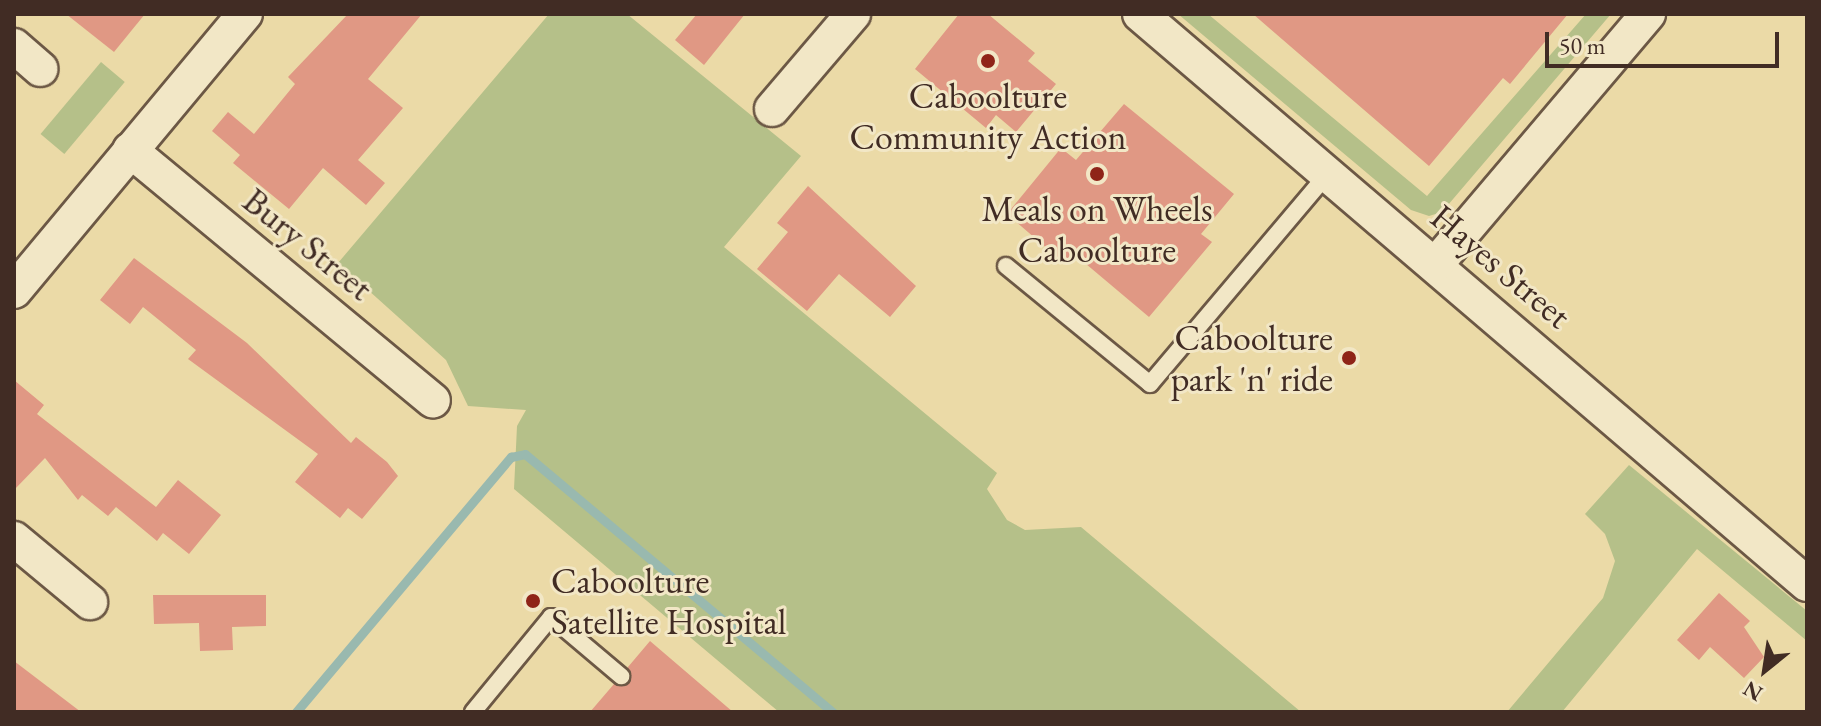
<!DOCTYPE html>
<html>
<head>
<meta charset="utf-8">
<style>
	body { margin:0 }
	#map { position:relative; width:1821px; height:726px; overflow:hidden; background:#ebdaa7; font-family:"EB Garamond",serif }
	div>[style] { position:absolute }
	.green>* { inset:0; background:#b5c089; transform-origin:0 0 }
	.stream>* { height:9px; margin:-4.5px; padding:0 4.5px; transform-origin:4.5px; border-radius:4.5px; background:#99b9af }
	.building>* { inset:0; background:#e09884 }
	.roads { filter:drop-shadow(2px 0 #6c5845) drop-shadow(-2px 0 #6c5845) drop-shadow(0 2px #6c5845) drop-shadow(0 -2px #6c5845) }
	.service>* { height:16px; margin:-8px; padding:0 8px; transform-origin:8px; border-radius:8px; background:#f2e7c6 }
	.minor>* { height:34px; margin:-17px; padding:0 17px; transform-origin:17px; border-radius:17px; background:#f2e7c6 }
	.dots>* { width:22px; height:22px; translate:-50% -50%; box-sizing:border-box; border:4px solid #f2e7c6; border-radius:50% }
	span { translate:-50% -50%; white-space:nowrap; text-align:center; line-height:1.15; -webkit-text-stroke:6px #f2e7c6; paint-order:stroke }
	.poi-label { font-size:36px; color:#412c24 }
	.right { translate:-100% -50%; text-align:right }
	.left { translate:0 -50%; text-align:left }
	.street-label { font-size:36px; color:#412c24 }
	.frame { position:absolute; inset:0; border:16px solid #412c24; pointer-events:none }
	.north { position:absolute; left:1725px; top:630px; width:80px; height:80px; -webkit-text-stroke:6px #f2e7c6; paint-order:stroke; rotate:210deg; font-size:22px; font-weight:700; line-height:32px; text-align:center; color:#412c24 }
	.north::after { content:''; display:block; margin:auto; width:28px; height:36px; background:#412c24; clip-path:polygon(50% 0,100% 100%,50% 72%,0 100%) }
	.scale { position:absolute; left:1545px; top:32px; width:234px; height:36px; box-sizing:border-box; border:4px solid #412c24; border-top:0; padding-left:10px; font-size:24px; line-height:28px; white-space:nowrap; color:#412c24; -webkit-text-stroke:6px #f2e7c6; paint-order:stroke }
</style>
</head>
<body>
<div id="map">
	<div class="green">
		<div style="clip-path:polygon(549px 14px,627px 14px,801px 156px,724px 247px,997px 473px,987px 489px,1007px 520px,1025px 530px,1081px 527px,1301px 712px,779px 712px,514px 489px,517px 426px,526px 410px,468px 406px,446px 360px,338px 263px)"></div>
		<div style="clip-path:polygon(1178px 14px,1208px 14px,1427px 196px,1586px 14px,1611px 14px,1442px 212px,1429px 216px,1411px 210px)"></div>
		<div style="left:101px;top:62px;width:31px;height:94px;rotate:40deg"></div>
		<div style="clip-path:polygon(1629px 465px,1807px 611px,1807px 641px,1697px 549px,1562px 712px,1507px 712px,1603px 598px,1615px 561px,1605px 534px,1585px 514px)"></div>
	</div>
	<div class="stream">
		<div style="left:296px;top:712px;width:334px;rotate:-49.9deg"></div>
		<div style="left:511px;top:457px;width:14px;rotate:-12deg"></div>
		<div style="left:525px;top:454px;width:402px;rotate:40deg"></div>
	</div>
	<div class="building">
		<div style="clip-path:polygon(66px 14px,145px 14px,114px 52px)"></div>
		<div style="clip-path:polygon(348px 14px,422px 14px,368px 79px,403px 108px,358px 160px,385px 183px,366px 205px,323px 168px,289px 209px,233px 163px,240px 155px,212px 131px,228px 112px,254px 134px,295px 84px,288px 77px)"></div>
		<div style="clip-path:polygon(697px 14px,745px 14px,704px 65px,675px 40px)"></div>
		<div style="clip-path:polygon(959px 14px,988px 14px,1035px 53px,1028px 61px,1056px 84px,1016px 132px,996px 115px,986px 128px,915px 69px)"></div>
		<div style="clip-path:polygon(1253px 14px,1568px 14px,1510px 84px,1503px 78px,1429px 166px)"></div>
		<div style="clip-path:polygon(1124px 104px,1234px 194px,1201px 234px,1212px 242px,1149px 317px,1073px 253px,1064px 263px,1007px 214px,1061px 148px,1076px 160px)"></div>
		<div style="clip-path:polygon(808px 186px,916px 286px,890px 317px,839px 274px,807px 311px,757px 269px,788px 232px,777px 223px)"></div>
		<div style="clip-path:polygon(134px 258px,247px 343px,351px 443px,356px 437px,387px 462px,398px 476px,362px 519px,348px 508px,340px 518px,295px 482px,318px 454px,188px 359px,196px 350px,143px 307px,130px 324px,100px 300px)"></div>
		<div style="clip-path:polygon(14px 380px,44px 405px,37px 414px,156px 507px,178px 480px,221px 515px,189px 554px,163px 533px,157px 541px,116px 507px,108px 516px,82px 495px,78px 500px,45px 458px,14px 490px)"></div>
		<div style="clip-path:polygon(1719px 593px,1750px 621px,1744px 627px,1764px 657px,1744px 678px,1710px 647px,1699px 660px,1677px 640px)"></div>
		<div style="clip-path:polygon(153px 595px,266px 595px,266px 626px,232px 627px,233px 650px,200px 651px,199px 623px,154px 624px)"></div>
		<div style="clip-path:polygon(650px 641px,733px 712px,590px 712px,614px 684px,629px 684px,628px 667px)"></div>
		<div style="clip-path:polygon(14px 661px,81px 712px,14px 712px)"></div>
	</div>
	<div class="roads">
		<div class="service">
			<div style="left:1006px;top:266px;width:186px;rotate:39.3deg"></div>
			<div style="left:1150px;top:384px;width:277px;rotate:-49.8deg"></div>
			<div style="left:473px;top:712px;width:123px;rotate:-50.6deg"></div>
			<div style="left:551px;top:617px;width:92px;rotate:40.1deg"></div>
		</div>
		<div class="minor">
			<div style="left:1140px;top:14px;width:877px;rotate:40.52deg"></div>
			<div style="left:14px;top:46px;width:35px;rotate:41deg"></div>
			<div style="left:772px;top:109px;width:125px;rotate:-49.5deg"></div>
			<div style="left:130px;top:150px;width:393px;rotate:39.6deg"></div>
			<div style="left:1436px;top:264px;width:328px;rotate:-49.7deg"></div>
			<div style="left:14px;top:291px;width:361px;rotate:-50.2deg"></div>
			<div style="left:14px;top:539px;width:99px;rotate:39.7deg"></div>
		</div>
	</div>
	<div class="dots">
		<div style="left:988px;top:61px;background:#8f2418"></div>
		<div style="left:1097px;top:174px;background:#8f2418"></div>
		<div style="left:1349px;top:358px;background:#8f2418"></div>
		<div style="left:533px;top:601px;background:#8f2418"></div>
	</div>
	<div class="poi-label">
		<span style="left:988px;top:116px">Caboolture<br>Community Action</span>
		<span style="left:1097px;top:229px">Meals on Wheels<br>Caboolture</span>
		<span class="right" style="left:1333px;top:358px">Caboolture<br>park 'n' ride</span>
		<span class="left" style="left:551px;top:601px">Caboolture<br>Satellite Hospital</span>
	</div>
	<div class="street-label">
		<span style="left:308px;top:244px;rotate:39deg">Bury Street</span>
		<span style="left:1501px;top:266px;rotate:40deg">Hayes Street</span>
	</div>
	<div class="frame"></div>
	<div class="north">N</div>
	<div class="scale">50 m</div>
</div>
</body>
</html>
